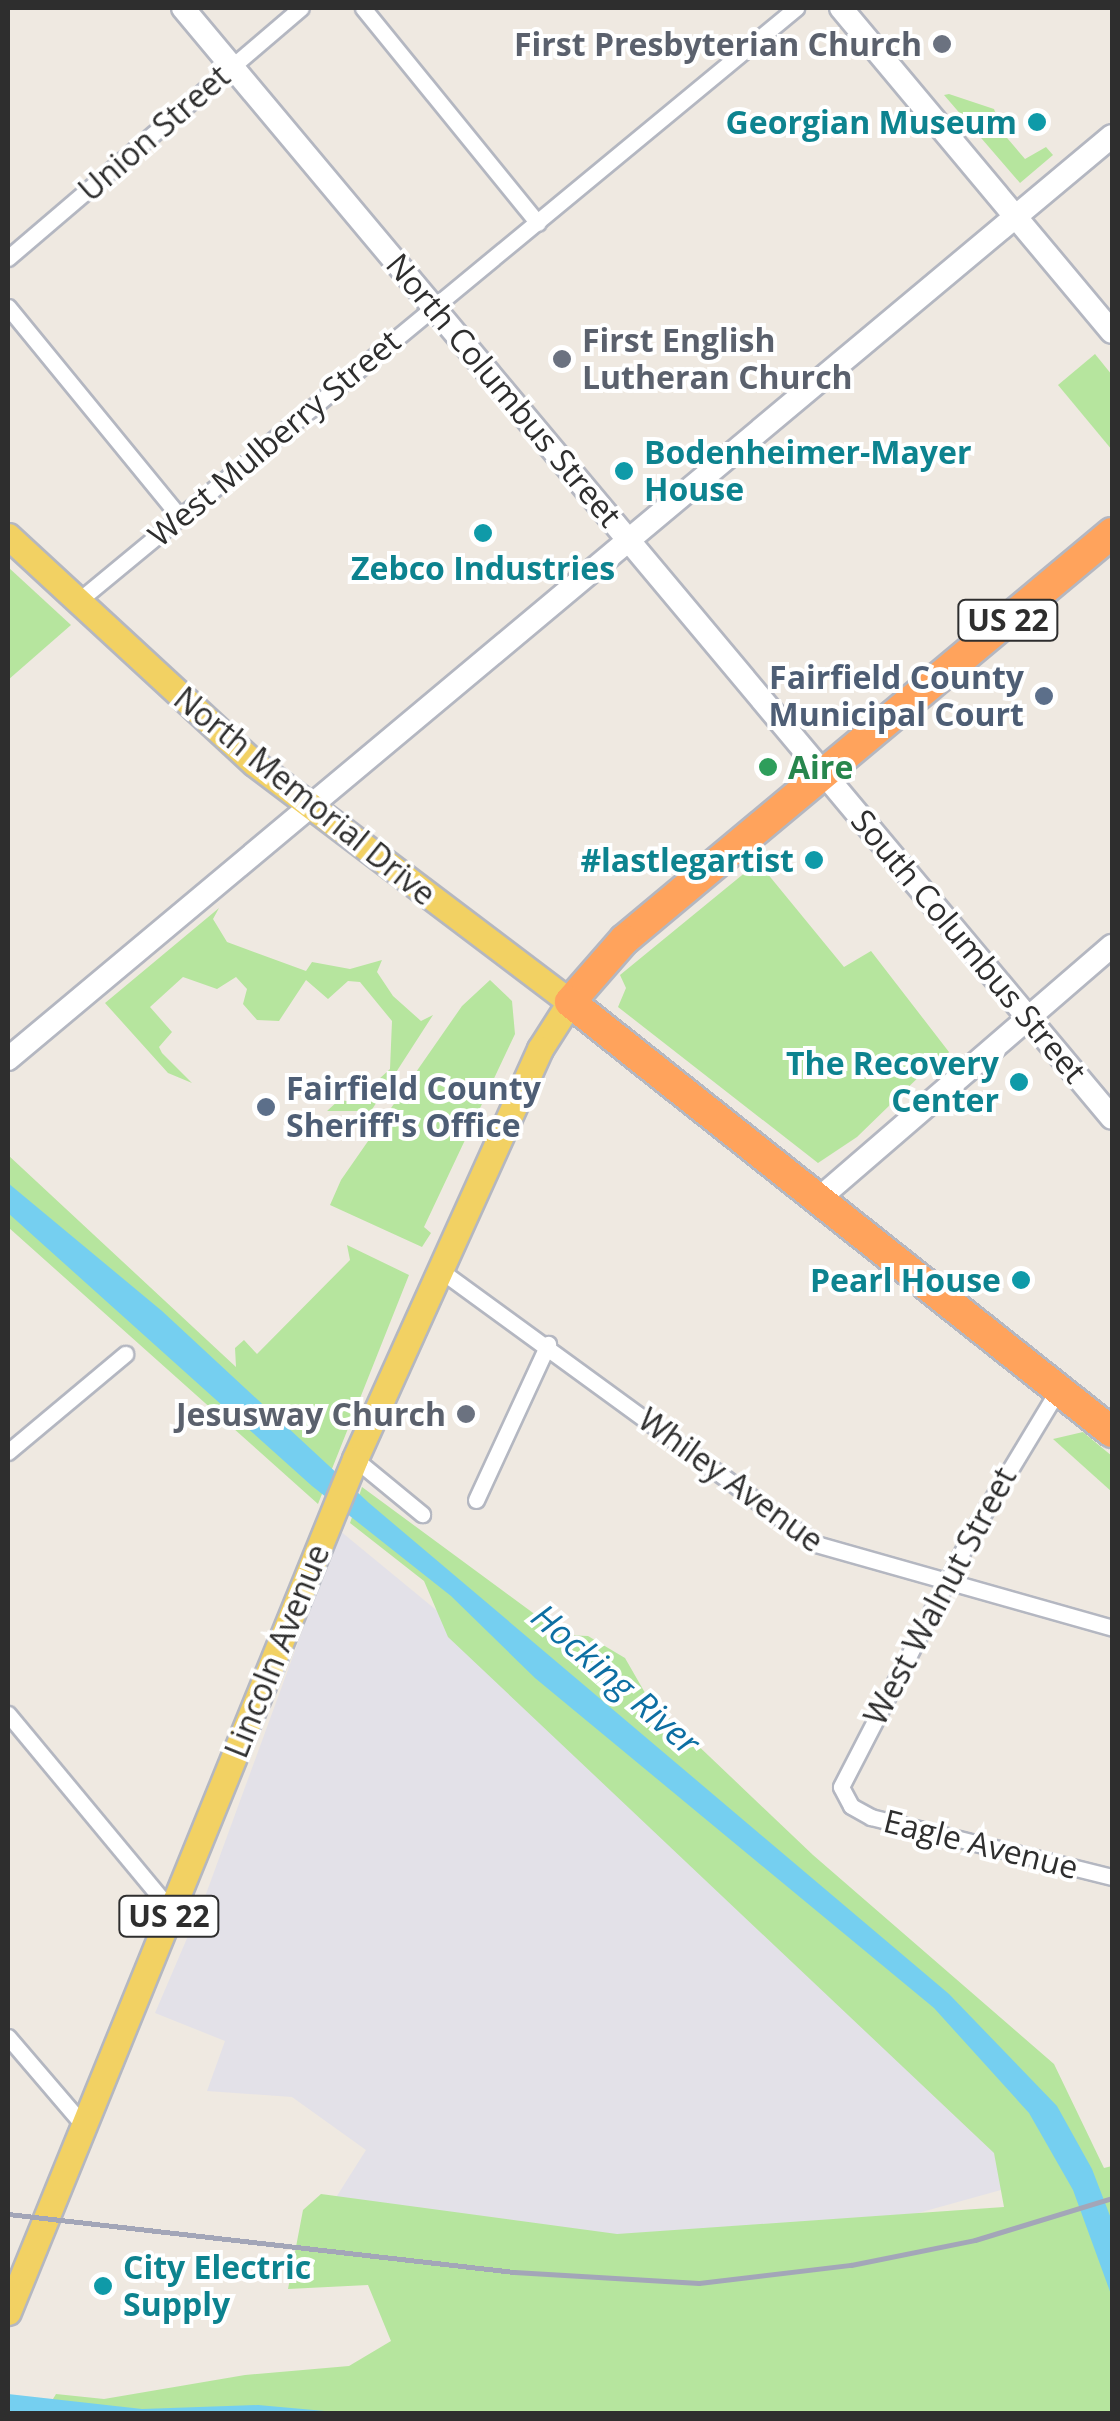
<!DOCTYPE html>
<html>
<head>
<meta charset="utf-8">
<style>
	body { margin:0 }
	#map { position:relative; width:1120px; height:2421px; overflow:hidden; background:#efe9e1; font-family:"Open Sans",sans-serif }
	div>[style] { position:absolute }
	.industrial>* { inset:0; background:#e3e1e8 }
	.green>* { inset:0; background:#b6e59e }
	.water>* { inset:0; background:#75cff0 }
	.roads { filter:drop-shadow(2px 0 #b4b7c1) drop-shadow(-2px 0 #b4b7c1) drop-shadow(0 2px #b4b7c1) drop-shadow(0 -2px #b4b7c1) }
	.street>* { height:15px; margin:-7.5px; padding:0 7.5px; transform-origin:7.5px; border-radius:7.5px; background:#fff }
	.secondary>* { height:22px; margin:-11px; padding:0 11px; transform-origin:11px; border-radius:11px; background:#fff }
	.primary>* { height:25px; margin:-12.5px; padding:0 12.5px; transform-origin:12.5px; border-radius:12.5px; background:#f2d163 }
	.highway>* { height:30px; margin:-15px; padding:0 15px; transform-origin:15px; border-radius:15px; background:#ffa35c }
	.rail>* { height:5px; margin:-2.5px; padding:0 2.5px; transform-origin:2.5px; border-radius:2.5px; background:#a3a6b8 }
	.dots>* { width:28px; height:28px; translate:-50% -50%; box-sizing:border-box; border:5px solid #fff; border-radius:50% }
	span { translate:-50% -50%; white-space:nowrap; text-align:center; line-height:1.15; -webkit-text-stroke:8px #fff; paint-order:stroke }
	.shield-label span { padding:2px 8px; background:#fff; border:2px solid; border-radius:8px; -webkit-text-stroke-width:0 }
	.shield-label { font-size:30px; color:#2e2e2e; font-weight:700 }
	.worship-label { font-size:32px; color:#5b616d; font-weight:700 }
	.right { translate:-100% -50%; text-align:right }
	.left { translate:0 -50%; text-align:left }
	.culture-label { font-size:32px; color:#0d838f; font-weight:700 }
	.street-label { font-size:32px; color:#2e2e2e }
	.service-label { font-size:32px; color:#4e5e75; font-weight:700 }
	.leisure-label { font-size:32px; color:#27864d; font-weight:700 }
	.water-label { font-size:35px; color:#0d6fa3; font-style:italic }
	.frame { position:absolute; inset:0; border:10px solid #2e2e2e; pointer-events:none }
</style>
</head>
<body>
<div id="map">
	<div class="industrial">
		<div style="clip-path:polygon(339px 1530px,946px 2030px,1058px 2174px,857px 2230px,699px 2255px,318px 2226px,366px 2150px,292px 2097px,207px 2091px,225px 2041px,155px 2013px,206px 1894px)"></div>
	</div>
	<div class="green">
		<div style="clip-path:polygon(949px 94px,994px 109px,1002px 132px,1025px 159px,1046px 147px,1053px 155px,1020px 183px,944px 95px)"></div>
		<div style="clip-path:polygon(1095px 354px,1112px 375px,1112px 450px,1058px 385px)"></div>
		<div style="clip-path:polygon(8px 567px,71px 625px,8px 680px)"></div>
		<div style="clip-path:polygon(758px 862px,844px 967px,871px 951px,949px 1052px,937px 1069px,929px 1067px,857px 1137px,818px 1163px,618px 1007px,626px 988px,620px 975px)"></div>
		<div style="clip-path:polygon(219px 908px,213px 919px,227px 942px,306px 971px,312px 962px,350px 969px,382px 960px,377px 972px,393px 996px,421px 1021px,433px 1015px,371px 1111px,327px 1111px,339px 1100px,354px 1102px,390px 1069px,392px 1021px,360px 982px,348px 981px,328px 999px,306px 980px,279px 1021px,257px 1020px,243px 1004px,247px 989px,236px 977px,217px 989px,183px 977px,150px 1007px,172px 1032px,159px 1047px,162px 1053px,192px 1083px,168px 1073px,105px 1003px)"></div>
		<div style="clip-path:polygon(490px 980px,512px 1001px,515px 1034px,424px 1227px,431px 1233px,422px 1247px,330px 1205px,341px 1180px,462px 1006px)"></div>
		<div style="clip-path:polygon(8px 1155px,236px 1367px,235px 1348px,244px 1340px,257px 1354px,350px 1260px,347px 1245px,409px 1275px,318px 1504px,8px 1227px)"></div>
		<div style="clip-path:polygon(1083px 1432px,1112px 1456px,1112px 1492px,1053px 1439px)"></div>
		<div style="clip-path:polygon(362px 1487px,563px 1635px,588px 1636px,625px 1658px,648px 1698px,813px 1855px,1054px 2064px,1104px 2168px,1112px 2166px,1112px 2413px,44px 2414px,56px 2394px,104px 2399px,245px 2375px,349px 2366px,391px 2341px,368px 2285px,288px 2289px,303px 2210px,321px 2194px,617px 2234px,1004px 2207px,994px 2153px,448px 1637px,424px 1581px,350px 1523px)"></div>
	</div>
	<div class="water">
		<div style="clip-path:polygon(8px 1183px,162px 1311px,369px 1503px,949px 1994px,1057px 2106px,1092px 2169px,1112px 2221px,1112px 2297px,1073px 2190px,1029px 2113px,934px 2008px,535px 1678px,451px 1596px,312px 1486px,8px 1213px)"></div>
		<div style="clip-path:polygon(8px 2394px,142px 2409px,258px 2405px,347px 2413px,8px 2413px)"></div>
	</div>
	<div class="roads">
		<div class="street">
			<div style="left:363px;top:8px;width:277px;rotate:50.9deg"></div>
			<div style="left:8px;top:258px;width:385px;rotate:-40.5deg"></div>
			<div style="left:8px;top:307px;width:271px;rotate:50.7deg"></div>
			<div style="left:77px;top:602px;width:933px;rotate:-39.56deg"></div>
			<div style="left:444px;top:1273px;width:460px;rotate:36.1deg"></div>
			<div style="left:816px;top:1544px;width:308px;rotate:15.8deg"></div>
			<div style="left:1058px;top:1390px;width:162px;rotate:121.1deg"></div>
			<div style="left:974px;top:1529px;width:290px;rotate:117.3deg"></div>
			<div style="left:841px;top:1787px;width:21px;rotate:62deg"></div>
			<div style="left:851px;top:1806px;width:23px;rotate:29deg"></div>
			<div style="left:871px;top:1817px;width:248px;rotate:14deg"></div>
			<div style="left:8px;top:1452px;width:153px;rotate:-39.9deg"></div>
			<div style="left:355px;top:1459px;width:87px;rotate:39.4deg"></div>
			<div style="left:476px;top:1500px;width:172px;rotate:-65.2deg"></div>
			<div style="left:8px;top:1714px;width:255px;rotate:50.3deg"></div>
			<div style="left:8px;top:2037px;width:117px;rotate:49.5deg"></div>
		</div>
		<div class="secondary">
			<div style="left:183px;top:8px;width:1447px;rotate:50.07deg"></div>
			<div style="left:841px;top:8px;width:422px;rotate:50.1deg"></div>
			<div style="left:8px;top:1059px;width:1439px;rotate:-39.9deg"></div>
			<div style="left:822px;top:1196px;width:383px;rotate:-40.8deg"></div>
		</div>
		<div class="primary">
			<div style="left:8px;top:536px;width:335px;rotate:42.7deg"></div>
			<div style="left:254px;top:763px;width:396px;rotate:37.1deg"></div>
			<div style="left:570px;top:1002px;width:56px;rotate:122.6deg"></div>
			<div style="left:540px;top:1049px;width:450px;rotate:114.3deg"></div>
			<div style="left:355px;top:1459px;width:921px;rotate:112.14deg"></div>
		</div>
		<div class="highway">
			<div style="left:1112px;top:533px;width:635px;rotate:140.17deg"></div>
			<div style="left:624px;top:940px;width:82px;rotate:131.1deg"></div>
			<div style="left:570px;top:1002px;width:692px;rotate:38.43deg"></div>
		</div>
	</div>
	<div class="rail">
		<div style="left:8px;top:2214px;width:509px;rotate:6.54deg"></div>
		<div style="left:514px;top:2272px;width:185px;rotate:3.4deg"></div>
		<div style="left:699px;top:2283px;width:153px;rotate:-6.8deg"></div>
		<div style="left:851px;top:2265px;width:126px;rotate:-11.4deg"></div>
		<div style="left:975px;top:2240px;width:143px;rotate:-17deg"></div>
	</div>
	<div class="dots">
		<div style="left:942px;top:44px;background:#6b7280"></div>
		<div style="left:1037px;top:122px;background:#0f9aa8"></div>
		<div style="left:562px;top:359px;background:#6b7280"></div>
		<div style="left:624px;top:471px;background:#0f9aa8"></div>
		<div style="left:483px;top:533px;background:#0f9aa8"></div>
		<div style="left:1044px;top:696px;background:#5c6f8a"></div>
		<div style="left:768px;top:767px;background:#2e9e5b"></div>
		<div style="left:814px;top:860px;background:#0f9aa8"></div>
		<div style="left:1019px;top:1082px;background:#0f9aa8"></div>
		<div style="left:266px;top:1107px;background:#5c6f8a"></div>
		<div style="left:1021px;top:1280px;background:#0f9aa8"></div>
		<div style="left:466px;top:1414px;background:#6b7280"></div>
		<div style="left:103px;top:2286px;background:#0f9aa8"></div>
	</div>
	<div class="shield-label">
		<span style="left:1008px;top:620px">US 22</span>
		<span style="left:169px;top:1916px">US 22</span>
	</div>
	<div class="worship-label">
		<span class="right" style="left:922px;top:44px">First Presbyterian Church</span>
		<span class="left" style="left:582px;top:359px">First English<br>Lutheran Church</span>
		<span class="right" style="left:446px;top:1414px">Jesusway Church</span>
	</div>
	<div class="culture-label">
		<span class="right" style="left:1017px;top:122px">Georgian Museum</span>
		<span class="left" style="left:644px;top:471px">Bodenheimer-Mayer<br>House</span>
		<span style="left:483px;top:568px">Zebco Industries</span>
		<span class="right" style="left:794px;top:860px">#lastlegartist</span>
		<span class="right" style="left:999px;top:1082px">The Recovery<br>Center</span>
		<span class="right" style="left:1001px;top:1280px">Pearl House</span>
		<span class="left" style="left:123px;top:2286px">City Electric<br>Supply</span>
	</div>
	<div class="street-label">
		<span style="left:154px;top:133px;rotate:-41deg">Union Street</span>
		<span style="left:504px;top:390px;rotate:50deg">North Columbus Street</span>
		<span style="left:274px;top:438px;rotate:-40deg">West Mulberry Street</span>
		<span style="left:305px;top:796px;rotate:39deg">North Memorial Drive</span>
		<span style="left:969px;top:946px;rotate:50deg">South Columbus Street</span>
		<span style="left:731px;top:1480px;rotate:36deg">Whiley Avenue</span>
		<span style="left:940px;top:1596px;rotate:-62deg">West Walnut Street</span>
		<span style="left:277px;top:1651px;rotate:-68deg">Lincoln Avenue</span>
		<span style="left:981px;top:1844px;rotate:14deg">Eagle Avenue</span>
	</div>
	<div class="service-label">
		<span class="right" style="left:1024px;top:696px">Fairfield County<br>Municipal Court</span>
		<span class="left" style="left:286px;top:1107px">Fairfield County<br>Sheriff's Office</span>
	</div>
	<div class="leisure-label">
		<span class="left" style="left:788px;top:767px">Aire</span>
	</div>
	<div class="water-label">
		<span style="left:616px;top:1679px;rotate:41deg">Hocking River</span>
	</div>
	<div class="frame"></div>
</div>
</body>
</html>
